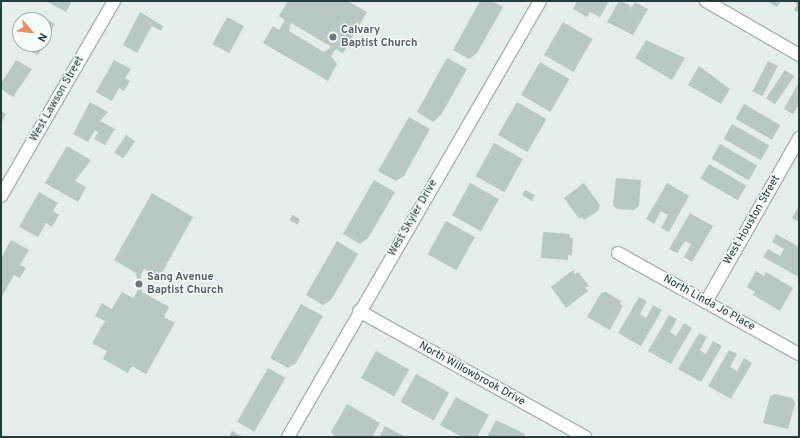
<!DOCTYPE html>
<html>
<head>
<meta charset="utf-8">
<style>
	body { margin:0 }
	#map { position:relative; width:800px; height:438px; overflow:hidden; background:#e5edea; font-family:Overpass,sans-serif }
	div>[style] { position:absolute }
	.building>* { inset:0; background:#bac8c3; transform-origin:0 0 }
	.roads { filter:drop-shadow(1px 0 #a8b5b1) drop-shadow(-1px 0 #a8b5b1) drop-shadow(0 1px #a8b5b1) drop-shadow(0 -1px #a8b5b1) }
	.minor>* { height:12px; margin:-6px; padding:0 6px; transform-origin:6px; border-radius:6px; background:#fff }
	.dots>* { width:11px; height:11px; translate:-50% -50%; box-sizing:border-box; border:2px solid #f5faf8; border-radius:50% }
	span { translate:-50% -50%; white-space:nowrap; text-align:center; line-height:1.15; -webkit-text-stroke:3px #f5faf8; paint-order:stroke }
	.worship-label { font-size:11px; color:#5b616d; font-weight:700 }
	.left { translate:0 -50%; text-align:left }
	.street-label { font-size:11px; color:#253e39 }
	.frame { position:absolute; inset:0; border:2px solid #253e39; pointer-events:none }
	.north { position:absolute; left:12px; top:12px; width:40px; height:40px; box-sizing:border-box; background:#f5faf8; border:1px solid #a2afac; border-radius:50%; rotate:118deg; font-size:11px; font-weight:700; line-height:16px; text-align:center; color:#253e39 }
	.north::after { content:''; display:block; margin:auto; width:14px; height:18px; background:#ea8e65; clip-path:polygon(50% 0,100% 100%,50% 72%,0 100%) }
</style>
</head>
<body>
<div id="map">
	<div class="building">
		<div style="clip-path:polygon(46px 1px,72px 1px,66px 12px)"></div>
		<div style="clip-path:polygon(evenodd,288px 1px,348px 1px,367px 12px,343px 53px,336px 49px,331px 56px,337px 64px,328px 81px,263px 43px,273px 26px,279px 30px,285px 20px,279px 16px,288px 1px,291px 23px,330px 46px,330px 48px,324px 52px,289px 31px,291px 23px)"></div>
		<div style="clip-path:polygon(480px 1px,492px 1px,503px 7px,477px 53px,469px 59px,453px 50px)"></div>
		<div style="clip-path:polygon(577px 1px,609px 1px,600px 17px,590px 12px,587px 17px,573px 9px)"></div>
		<div style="clip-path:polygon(619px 1px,630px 5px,630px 9px,635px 2px,648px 9px,633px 35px,607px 22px)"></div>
		<div style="clip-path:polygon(767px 1px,781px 1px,777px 7px)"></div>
		<div style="clip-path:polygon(793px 1px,799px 2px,799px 13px,794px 10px,797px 5px)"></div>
		<div style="clip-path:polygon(140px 12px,163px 26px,161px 31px,152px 26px,137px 53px,123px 45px)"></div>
		<div style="clip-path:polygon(40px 15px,55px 24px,38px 55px,22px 47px,44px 44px,44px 20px,37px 20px)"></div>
		<div style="left:227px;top:17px;width:19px;height:31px;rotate:28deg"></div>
		<div style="left:563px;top:22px;width:34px;height:38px;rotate:30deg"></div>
		<div style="clip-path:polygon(646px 40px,685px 58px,672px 80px,635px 58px)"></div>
		<div style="clip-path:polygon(447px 58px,467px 69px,441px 115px,433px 122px,417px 112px)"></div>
		<div style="clip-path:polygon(16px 60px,32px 69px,13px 97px,1px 89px,1px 83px)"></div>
		<div style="clip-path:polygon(114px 60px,131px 69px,125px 78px,130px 81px,124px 91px,119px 88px,112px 101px,96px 92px)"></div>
		<div style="left:768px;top:61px;width:11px;height:34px;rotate:27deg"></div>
		<div style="left:540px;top:62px;width:34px;height:38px;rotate:30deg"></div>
		<div style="clip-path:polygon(699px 66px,730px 89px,721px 104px,688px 85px)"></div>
		<div style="left:785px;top:70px;width:11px;height:34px;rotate:34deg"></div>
		<div style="clip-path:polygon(799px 82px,799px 105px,793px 114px,784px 109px)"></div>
		<div style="clip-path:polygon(90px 102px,108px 112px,100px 121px,115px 129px,105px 145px,94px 139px,98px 132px,95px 130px,88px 142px,73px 134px)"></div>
		<div style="left:517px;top:102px;width:34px;height:38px;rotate:30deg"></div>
		<div style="left:744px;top:104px;width:42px;height:17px;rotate:30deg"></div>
		<div style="clip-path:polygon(1px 111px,6px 114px,1px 123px)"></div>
		<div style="clip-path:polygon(409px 117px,430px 129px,404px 176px,396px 181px,378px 171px)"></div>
		<div style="left:732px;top:124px;width:43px;height:17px;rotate:30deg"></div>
		<div style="left:126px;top:135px;width:11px;height:21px;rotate:34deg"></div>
		<div style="left:494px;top:143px;width:33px;height:38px;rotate:29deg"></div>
		<div style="left:720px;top:144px;width:43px;height:17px;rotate:30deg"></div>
		<div style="clip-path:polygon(67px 146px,91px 160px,75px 181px,86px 187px,78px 202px,45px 183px)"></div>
		<div style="left:709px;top:164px;width:43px;height:17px;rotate:30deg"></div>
		<div style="clip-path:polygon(616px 178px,641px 180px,639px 206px,634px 210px,617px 209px,613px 205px)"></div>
		<div style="clip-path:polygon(374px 180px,395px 192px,368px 238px,360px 244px,343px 234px)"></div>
		<div style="left:470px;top:183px;width:33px;height:37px;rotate:29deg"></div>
		<div style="clip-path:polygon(584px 183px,600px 205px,598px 211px,584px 220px,582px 217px,579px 219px,564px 198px)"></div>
		<div style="clip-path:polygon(667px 183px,689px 196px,669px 232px,661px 228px,668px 215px,661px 211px,654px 224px,646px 219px)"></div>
		<div style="clip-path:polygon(525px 190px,535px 195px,532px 201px,522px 195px)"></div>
		<div style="clip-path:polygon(39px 192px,58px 203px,53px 211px,59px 215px,52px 227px,46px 223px,38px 237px,19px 227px)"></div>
		<div style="clip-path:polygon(152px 193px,193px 217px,159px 278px,144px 269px,141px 275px,142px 292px,169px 307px,164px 317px,175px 323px,146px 374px,132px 366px,128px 373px,103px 359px,107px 351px,92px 343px,105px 321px,95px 316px,102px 303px,112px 309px,122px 292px,133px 298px,138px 290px,136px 273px,114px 260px)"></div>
		<div style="clip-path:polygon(799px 206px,799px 222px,792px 218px)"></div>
		<div style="clip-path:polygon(690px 213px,713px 226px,692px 262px,684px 257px,691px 244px,685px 241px,677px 253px,669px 249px)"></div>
		<div style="left:292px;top:215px;width:9px;height:6px;rotate:27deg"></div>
		<div style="left:446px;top:221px;width:33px;height:38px;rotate:29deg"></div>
		<div style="clip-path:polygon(543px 232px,570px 234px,570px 238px,573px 238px,572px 256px,568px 255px,568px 260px,541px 258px)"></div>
		<div style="clip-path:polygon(776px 234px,799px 247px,799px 277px,763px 257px,768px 249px,780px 256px,784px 249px,772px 242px)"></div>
		<div style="clip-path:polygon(11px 240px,29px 250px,20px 265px,26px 268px,20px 278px,14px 275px,2px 296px,1px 258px)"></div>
		<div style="clip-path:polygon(337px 241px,358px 254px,331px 300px,323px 305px,306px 295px)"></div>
		<div style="clip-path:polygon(573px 270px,575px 274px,578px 272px,589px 286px,585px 288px,588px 291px,566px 308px,551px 287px)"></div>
		<div style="clip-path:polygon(756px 271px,764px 276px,766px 272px,793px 288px,780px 311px,753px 295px,755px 292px,747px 287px)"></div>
		<div style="clip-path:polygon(606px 292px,621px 301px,620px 304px,623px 306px,610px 330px,587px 317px,601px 293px)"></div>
		<div style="clip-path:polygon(639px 297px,647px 301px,640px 314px,646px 318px,653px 305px,662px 310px,641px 346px,618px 333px)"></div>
		<div style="clip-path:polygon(301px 304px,323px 316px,296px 363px,288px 368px,270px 358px)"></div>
		<div style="clip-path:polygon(669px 315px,677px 319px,670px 332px,676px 336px,684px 323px,692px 328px,671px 364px,648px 351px)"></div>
		<div style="clip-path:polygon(699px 333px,707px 337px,700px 350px,706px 354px,713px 341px,722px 346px,701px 382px,678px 369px)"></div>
		<div style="clip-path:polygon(729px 350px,737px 354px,730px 367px,737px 371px,744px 358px,752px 363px,731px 399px,708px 386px)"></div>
		<div style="left:376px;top:351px;width:38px;height:31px;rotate:29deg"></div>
		<div style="left:268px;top:368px;width:20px;height:62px;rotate:30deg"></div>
		<div style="left:416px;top:374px;width:38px;height:32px;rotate:29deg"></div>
		<div style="clip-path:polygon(775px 394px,792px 398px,795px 403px,788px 429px,763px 423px,770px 396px)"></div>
		<div style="clip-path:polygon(456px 397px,489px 415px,477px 437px,462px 437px,440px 425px)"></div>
		<div style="clip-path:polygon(347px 404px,380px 423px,372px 437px,335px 437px,331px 432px)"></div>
		<div style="clip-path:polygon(496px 420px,525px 434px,524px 437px,487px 437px)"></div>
		<div style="clip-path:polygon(385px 426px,402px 435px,406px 437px,379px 437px)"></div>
		<div style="clip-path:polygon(232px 431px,243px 437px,229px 437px)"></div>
	</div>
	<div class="roads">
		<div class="minor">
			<div style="left:706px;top:1px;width:108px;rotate:30.1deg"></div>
			<div style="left:1px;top:196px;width:225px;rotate:-59.9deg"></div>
			<div style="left:618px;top:253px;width:207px;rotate:29.2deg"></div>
			<div style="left:706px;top:302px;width:189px;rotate:-60.4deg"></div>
			<div style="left:359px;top:311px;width:259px;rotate:29.1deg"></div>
			<div style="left:288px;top:437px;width:504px;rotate:-59.97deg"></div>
		</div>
	</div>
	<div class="dots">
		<div style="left:333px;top:37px;background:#6b7280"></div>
		<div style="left:139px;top:284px;background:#6b7280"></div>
	</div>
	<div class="worship-label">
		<span class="left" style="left:341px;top:37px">Calvary<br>Baptist Church</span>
		<span class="left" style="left:147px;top:284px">Sang Avenue<br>Baptist Church</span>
	</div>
	<div class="street-label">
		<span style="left:57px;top:99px;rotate:-60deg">West Lawson Street</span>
		<span style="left:413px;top:218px;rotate:-60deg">West Skyler Drive</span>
		<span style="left:752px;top:220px;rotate:-60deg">West Houston Street</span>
		<span style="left:709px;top:303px;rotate:29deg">North Linda Jo Place</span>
		<span style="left:472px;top:374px;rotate:29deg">North Willowbrook Drive</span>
	</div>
	<div class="frame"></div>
	<div class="north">N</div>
</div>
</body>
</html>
